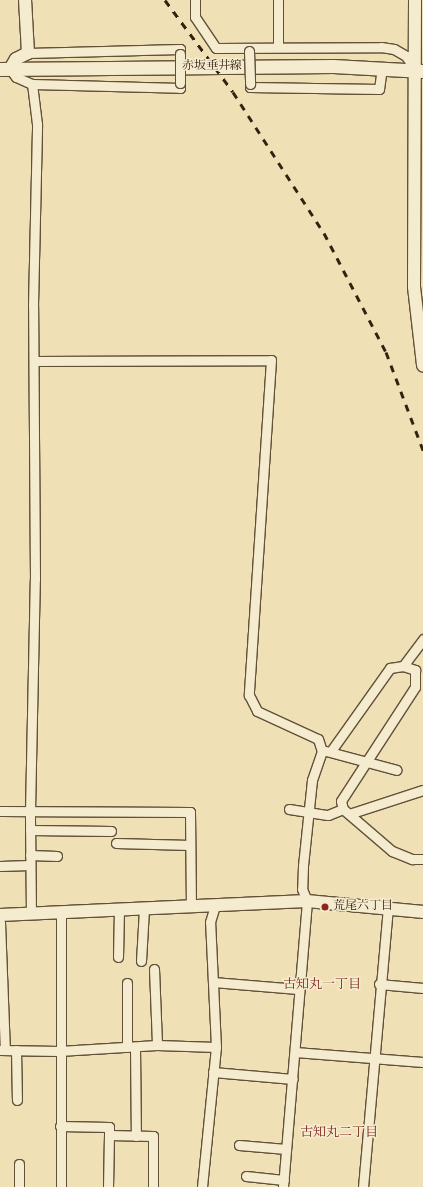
<!DOCTYPE html>
<html>
<head>
<meta charset="utf-8">
<style>
	body { margin:0 }
	#map { position:relative; width:423px; height:1187px; overflow:hidden; background:#efe0b5; font-family:"Old Standard TT","Noto Serif JP",serif }
	div>[style] { position:absolute }
	.roads { filter:drop-shadow(1px 0 #625139) drop-shadow(-1px 0 #625139) drop-shadow(0 1px #625139) drop-shadow(0 -1px #625139) }
	.minor>* { height:9px; margin:-4.5px; padding:0 4.5px; transform-origin:4.5px; border-radius:4.5px; background:#f5ebcf }
	.tertiary>* { height:12px; margin:-6px; padding:0 6px; transform-origin:6px; border-radius:6px; background:#f5ebcf }
	.secondary>* { height:13px; margin:-6.5px; padding:0 6.5px; transform-origin:6.5px; border-radius:6.5px; background:#f5ebcf }
	.rail>* { height:3px; margin-top:-1.5px; transform-origin:0; background:repeating-linear-gradient(90deg,#332110 0 7px,transparent 0 14px) }
	.bridges { filter:drop-shadow(1px 0 #625139) drop-shadow(-1px 0 #625139) drop-shadow(0 1px #625139) drop-shadow(0 -1px #625139) }
	.minor-bridge>* { height:9px; margin:-4.5px; padding:0 4.5px; transform-origin:4.5px; border-radius:4.5px; background:#f5ebcf }
	.dots>* { width:11px; height:11px; translate:-50% -50%; box-sizing:border-box; border:2px solid #f5ebcf; border-radius:50% }
	span { translate:-50% -50%; white-space:nowrap; text-align:center; line-height:1.15; -webkit-text-stroke:3px #f5ebcf; paint-order:stroke }
	.street-label { font-size:12px; color:#332110 }
	.poi-label { font-size:12px; color:#332110 }
	.left { translate:0 -50%; text-align:left }
	.neighbourhood-label { font-size:13px; color:#7a1f14 }
</style>
</head>
<body>
<div id="map">
	<div class="roads">
		<div class="minor">
			<div style="left:195px;top:0;width:17px;rotate:90deg"></div>
			<div style="left:195px;top:17px;width:37px;rotate:56deg"></div>
			<div style="left:216px;top:48px;width:165px;rotate:-0.3deg"></div>
			<div style="left:381px;top:47px;width:13px;rotate:9deg"></div>
			<div style="left:394px;top:49px;width:14px;rotate:30deg"></div>
			<div style="left:406px;top:56px;width:17px;rotate:57deg"></div>
			<div style="left:278px;top:47px;width:47px;rotate:-90deg"></div>
			<div style="left:28px;top:53px;width:152px;rotate:-1.5deg"></div>
			<div style="left:180px;top:49px;width:5px;rotate:90deg"></div>
			<div style="left:10px;top:69px;width:10px;rotate:53deg"></div>
			<div style="left:16px;top:77px;width:17px;rotate:24deg"></div>
			<div style="left:32px;top:84px;width:148px;rotate:1.5deg"></div>
			<div style="left:180px;top:88px;width:5px;rotate:-90deg"></div>
			<div style="left:250px;top:84px;width:3px;rotate:90deg"></div>
			<div style="left:250px;top:87px;width:129px;rotate:0.9deg"></div>
			<div style="left:379px;top:89px;width:21px;rotate:-82deg"></div>
			<div style="left:35px;top:361px;width:236px;rotate:-0.2deg"></div>
			<div style="left:271px;top:360px;width:336px;rotate:93.8deg"></div>
			<div style="left:249px;top:695px;width:18px;rotate:63deg"></div>
			<div style="left:257px;top:711px;width:67px;rotate:24.7deg"></div>
			<div style="left:318px;top:739px;width:13px;rotate:72deg"></div>
			<div style="left:322px;top:751px;width:31px;rotate:109deg"></div>
			<div style="left:312px;top:780px;width:86px;rotate:96deg"></div>
			<div style="left:303px;top:866px;width:23px;rotate:92deg"></div>
			<div style="left:302px;top:889px;width:13px;rotate:67deg"></div>
			<div style="left:307px;top:901px;width:287px;rotate:94.8deg"></div>
			<div style="left:403px;top:666px;width:34px;rotate:-53deg"></div>
			<div style="left:326px;top:751px;width:73px;rotate:15deg"></div>
			<div style="left:331px;top:751px;width:102px;rotate:-54.6deg"></div>
			<div style="left:390px;top:668px;width:13px;rotate:-9deg"></div>
			<div style="left:403px;top:666px;width:13px;rotate:18deg"></div>
			<div style="left:415px;top:670px;width:17px;rotate:90deg"></div>
			<div style="left:415px;top:687px;width:136px;rotate:123deg"></div>
			<div style="left:341px;top:801px;width:8px;rotate:76deg"></div>
			<div style="left:343px;top:809px;width:65px;rotate:40.6deg"></div>
			<div style="left:392px;top:851px;width:22px;rotate:22deg"></div>
			<div style="left:412px;top:859px;width:11px"></div>
			<div style="left:289px;top:809px;width:39px;rotate:9deg"></div>
			<div style="left:328px;top:815px;width:16px;rotate:-22deg"></div>
			<div style="left:0;top:811px;width:190px;rotate:0.3deg"></div>
			<div style="left:190px;top:812px;width:95px;rotate:89.4deg"></div>
			<div style="left:349px;top:814px;width:78px;rotate:-18deg"></div>
			<div style="left:30px;top:830px;width:81px;rotate:0.7deg"></div>
			<div style="left:116px;top:843px;width:74px;rotate:1.5deg"></div>
			<div style="left:30px;top:855px;width:27px;rotate:2deg"></div>
			<div style="left:0;top:866px;width:30px;rotate:-2deg"></div>
			<div style="left:31px;top:914px;width:103px;rotate:-90.6deg"></div>
			<div style="left:30px;top:811px;width:232px;rotate:-88.8deg"></div>
			<div style="left:35px;top:579px;width:274px;rotate:-90.4deg"></div>
			<div style="left:33px;top:305px;width:181px;rotate:-88.7deg"></div>
			<div style="left:37px;top:124px;width:40px;rotate:-97.1deg"></div>
			<div style="left:0;top:922px;width:128px;rotate:87.8deg"></div>
			<div style="left:118px;top:957px;width:47px;rotate:-88.8deg"></div>
			<div style="left:141px;top:961px;width:52px;rotate:-86.7deg"></div>
			<div style="left:154px;top:969px;width:76px;rotate:87.7deg"></div>
			<div style="left:213px;top:982px;width:85px;rotate:4.7deg"></div>
			<div style="left:379px;top:984px;width:44px;rotate:5.2deg"></div>
			<div style="left:127px;top:1047px;width:64px;rotate:-90deg"></div>
			<div style="left:135px;top:1047px;width:89px;rotate:89.4deg"></div>
			<div style="left:0;top:1050px;width:59px;rotate:1deg"></div>
			<div style="left:59px;top:1051px;width:98px;rotate:-3.5deg"></div>
			<div style="left:157px;top:1045px;width:59px;rotate:1.9deg"></div>
			<div style="left:16px;top:1050px;width:50px;rotate:88.9deg"></div>
			<div style="left:295px;top:1052px;width:128px;rotate:4.5deg"></div>
			<div style="left:213px;top:1072px;width:80px;rotate:5deg"></div>
			<div style="left:60px;top:1126px;width:49px;rotate:1.2deg"></div>
			<div style="left:109px;top:1127px;width:8px;rotate:90deg"></div>
			<div style="left:109px;top:1135px;width:44px;rotate:1.3deg"></div>
			<div style="left:153px;top:1136px;width:51px;rotate:90deg"></div>
			<div style="left:239px;top:1145px;width:47px;rotate:4.9deg"></div>
			<div style="left:246px;top:1176px;width:38px;rotate:6deg"></div>
			<div style="left:19px;top:1187px;width:23px;rotate:-90deg"></div>
			<div style="left:61px;top:1187px;width:275px;rotate:-90deg"></div>
			<div style="left:108px;top:1187px;width:52px;rotate:-88.9deg"></div>
			<div style="left:202px;top:1187px;width:141px;rotate:-84.3deg"></div>
			<div style="left:216px;top:1047px;width:125px;rotate:-92.7deg"></div>
			<div style="left:210px;top:922px;width:17px;rotate:-73deg"></div>
			<div style="left:363px;top:1187px;width:279px;rotate:-84.9deg"></div>
		</div>
		<div class="tertiary">
			<div style="left:415px;top:0;width:287px;rotate:90.2deg"></div>
			<div style="left:414px;top:287px;width:79px;rotate:83.4deg"></div>
			<div style="left:10px;top:69px;width:12px;rotate:-59deg"></div>
			<div style="left:16px;top:59px;width:13px;rotate:-27deg"></div>
			<div style="left:28px;top:53px;width:53px;rotate:-93.2deg"></div>
			<div style="left:0;top:915px;width:307px;rotate:-2.6deg"></div>
			<div style="left:307px;top:901px;width:117px;rotate:5.4deg"></div>
		</div>
		<div class="secondary">
			<div style="left:0;top:69px;width:333px;rotate:-0.5deg"></div>
			<div style="left:333px;top:66px;width:90px;rotate:3.2deg"></div>
		</div>
	</div>
	<div class="rail">
		<div style="left:165px;top:0;width:114px;rotate:53.5deg"></div>
		<div style="left:233px;top:92px;width:168px;rotate:57.2deg"></div>
		<div style="left:324px;top:233px;width:134px;rotate:62.5deg"></div>
		<div style="left:386px;top:352px;width:105px;rotate:69.3deg"></div>
	</div>
	<div class="bridges">
		<div class="minor-bridge">
			<div style="left:249px;top:51px;width:33px;rotate:88deg"></div>
			<div style="left:180px;top:54px;width:29px;rotate:90deg"></div>
		</div>
	</div>
	<div class="dots">
		<div style="left:325px;top:907px;background:#8f2418"></div>
	</div>
	<div class="street-label">
		<span style="left:212px;top:67px">赤坂垂井線</span>
	</div>
	<div class="poi-label">
		<span class="left" style="left:333px;top:907px">荒尾六丁目</span>
	</div>
	<div class="neighbourhood-label">
		<span style="left:322px;top:985px">古知丸一丁目</span>
		<span style="left:339px;top:1133px">古知丸二丁目</span>
	</div>
</div>
</body>
</html>
